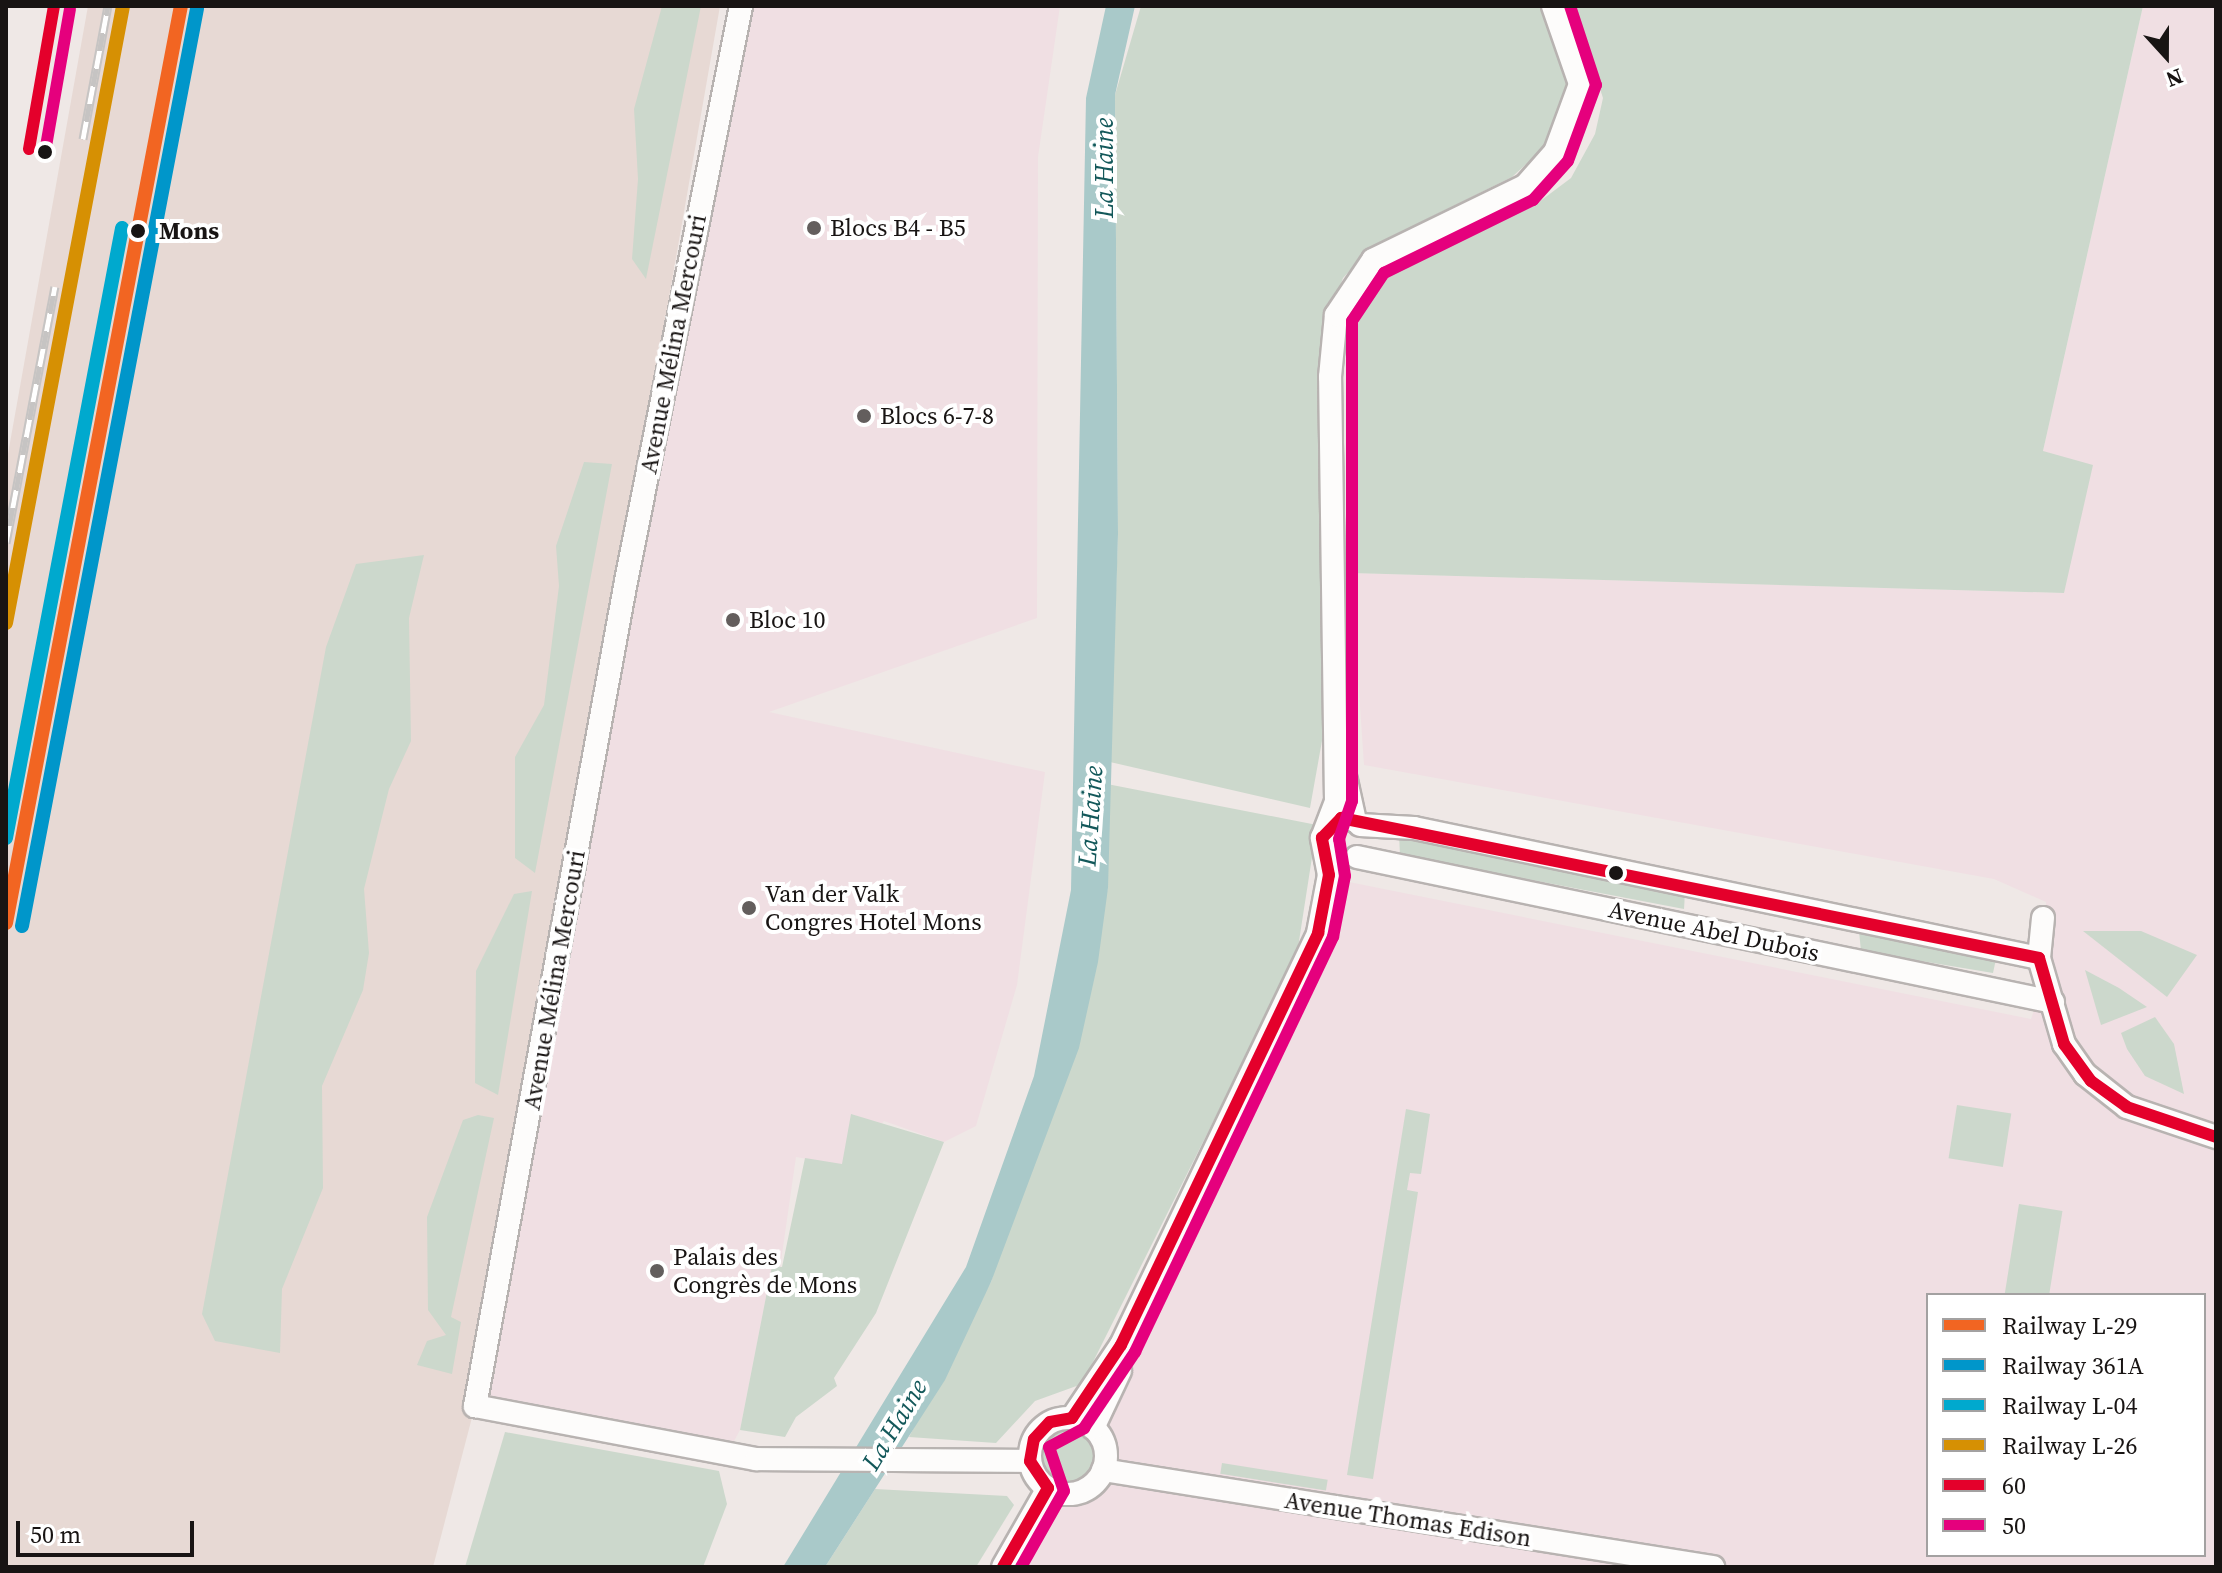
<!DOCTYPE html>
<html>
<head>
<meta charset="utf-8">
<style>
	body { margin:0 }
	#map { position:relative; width:2222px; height:1573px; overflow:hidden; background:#efe8e6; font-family:"Source Serif 4",serif }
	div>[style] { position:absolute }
	.commercial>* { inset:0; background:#f0dfe3 }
	.built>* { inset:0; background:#e7d9d4 }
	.green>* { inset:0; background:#ccd8cc; transform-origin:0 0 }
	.round { border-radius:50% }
	.water>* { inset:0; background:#a9c9c9 }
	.roads { filter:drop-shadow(2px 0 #b8b3b1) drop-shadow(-2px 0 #b8b3b1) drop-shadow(0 2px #b8b3b1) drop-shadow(0 -2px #b8b3b1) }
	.minor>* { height:22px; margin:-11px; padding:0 11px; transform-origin:11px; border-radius:11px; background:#fdfcfb }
	.minor>.ring { margin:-11px; padding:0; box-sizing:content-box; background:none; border:22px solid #fdfcfb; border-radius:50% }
	.rail>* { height:9px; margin-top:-4.5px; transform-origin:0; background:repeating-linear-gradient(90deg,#fff 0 18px,#c6c4c3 0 36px); box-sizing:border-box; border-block:2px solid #c6c4c3 }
	.bus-1>* { height:12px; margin:-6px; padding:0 6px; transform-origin:6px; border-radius:6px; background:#e4002b }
	.bus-2>* { height:12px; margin:-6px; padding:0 6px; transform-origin:6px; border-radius:6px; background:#e5007d }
	.rail-1>* { height:14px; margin:-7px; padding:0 7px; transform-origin:7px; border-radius:7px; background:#f26522 }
	.rail-2>* { height:14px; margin:-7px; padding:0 7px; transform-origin:7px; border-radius:7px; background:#0096ca }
	.rail-3>* { height:14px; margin:-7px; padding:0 7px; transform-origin:7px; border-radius:7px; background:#00a9ce }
	.rail-4>* { height:14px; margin:-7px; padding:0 7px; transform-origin:7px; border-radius:7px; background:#d69003 }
	.dots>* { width:22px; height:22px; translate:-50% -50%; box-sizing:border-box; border:4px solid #fff; border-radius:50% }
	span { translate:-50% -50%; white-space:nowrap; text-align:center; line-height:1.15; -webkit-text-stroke:8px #fff; paint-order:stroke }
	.poi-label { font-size:24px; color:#181413 }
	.left { translate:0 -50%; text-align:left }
	.stop-label { font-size:24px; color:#181413; font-weight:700 }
	.street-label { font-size:24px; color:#181413 }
	.water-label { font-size:26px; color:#13585a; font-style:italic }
	.frame { position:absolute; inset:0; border:8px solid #181413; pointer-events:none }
	.legend { position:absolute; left:1926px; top:1293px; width:280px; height:264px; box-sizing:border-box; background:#fff; border:2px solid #a3a1a1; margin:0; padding:10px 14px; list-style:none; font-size:24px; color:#181413 }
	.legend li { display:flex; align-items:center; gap:16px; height:40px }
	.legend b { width:40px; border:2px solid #a3a1a1 }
	.north { position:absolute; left:2126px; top:16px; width:80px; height:80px; -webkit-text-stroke:6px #fff; paint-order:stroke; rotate:159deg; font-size:22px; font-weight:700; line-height:32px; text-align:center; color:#181413 }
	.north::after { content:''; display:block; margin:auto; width:28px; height:36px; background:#181413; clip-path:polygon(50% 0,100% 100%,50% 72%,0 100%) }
	.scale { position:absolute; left:16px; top:1521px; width:178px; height:36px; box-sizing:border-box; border:4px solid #181413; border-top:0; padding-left:10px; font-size:24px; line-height:28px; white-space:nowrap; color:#181413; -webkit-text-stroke:6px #fff; paint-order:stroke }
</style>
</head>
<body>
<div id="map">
	<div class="commercial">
		<div style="clip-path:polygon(741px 6px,1060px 6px,1038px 157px,1037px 618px,769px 712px,1045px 772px,1017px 985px,976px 1126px,944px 1142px,884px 1121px,842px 1165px,796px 1157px,780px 1268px,772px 1267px,740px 1430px,727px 1454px,475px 1406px)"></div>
		<div style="clip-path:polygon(evenodd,2143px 6px,2216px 6px,2216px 1567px,1003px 1567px,1106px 1383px,1334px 879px,2031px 1019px,2045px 979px,2046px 902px,1994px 879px,1364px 765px,1351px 573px,2064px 593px,2043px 451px,2143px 6px,1928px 1295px,2204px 1295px,2204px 1555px,1928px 1555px,1928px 1295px)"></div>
	</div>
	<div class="built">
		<div style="clip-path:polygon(88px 6px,720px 6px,475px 1406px,433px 1567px,6px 1567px,6px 465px)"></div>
	</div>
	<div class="green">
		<div style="clip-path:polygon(662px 6px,701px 6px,646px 279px,632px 259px,638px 179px,634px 109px)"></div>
		<div style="clip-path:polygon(1141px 6px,1541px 6px,1562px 51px,1569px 94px,1547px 145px,1512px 177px,1372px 246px,1343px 278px,1322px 335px,1325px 724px,1310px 808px,1110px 762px,1118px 534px,1115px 95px)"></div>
		<div style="clip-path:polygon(1573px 6px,2143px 6px,2043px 451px,2093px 465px,2064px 593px,1351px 573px,1354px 334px,1369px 295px,1398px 269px,1535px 205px,1571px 178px,1595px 134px,1603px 98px)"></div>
		<div style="clip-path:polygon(584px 462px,612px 464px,535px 873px,515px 858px,515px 757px,544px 705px,559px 586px,556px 546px)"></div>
		<div style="clip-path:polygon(424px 555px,409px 618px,411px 741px,389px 789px,364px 889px,369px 953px,363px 990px,322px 1086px,323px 1188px,282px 1289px,280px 1353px,215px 1341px,202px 1314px,326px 647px,356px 564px)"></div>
		<div style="clip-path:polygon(1107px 784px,1317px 825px,1297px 954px,1082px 1384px,1035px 1401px,996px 1443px,909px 1437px,991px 1282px,1108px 888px)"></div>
		<div style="clip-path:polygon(1399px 834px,1685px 892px,1684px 909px,1400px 855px)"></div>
		<div style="clip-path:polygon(532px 891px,498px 1095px,475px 1083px,476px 971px,514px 894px)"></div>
		<div style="clip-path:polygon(1859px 931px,1996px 959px,1993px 973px,1861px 951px)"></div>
		<div style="clip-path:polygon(2083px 931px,2141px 931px,2197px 955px,2167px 997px)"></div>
		<div style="clip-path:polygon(2085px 970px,2119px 988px,2147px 1007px,2101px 1025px)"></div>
		<div style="clip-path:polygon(2155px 1017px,2174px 1044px,2184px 1094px,2145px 1076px,2127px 1049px,2121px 1033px)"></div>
		<div style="left:1957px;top:1105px;width:55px;height:54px;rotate:9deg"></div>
		<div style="clip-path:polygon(1406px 1109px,1430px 1114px,1421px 1174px,1410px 1173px,1407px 1190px,1418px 1192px,1373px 1479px,1347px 1475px)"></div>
		<div style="clip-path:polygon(851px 1114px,944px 1142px,876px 1313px,834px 1378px,837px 1386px,796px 1417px,785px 1437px,740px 1430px,772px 1266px,782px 1267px,805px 1158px,842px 1164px)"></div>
		<div style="clip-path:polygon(478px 1115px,494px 1118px,451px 1317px,461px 1322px,452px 1374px,417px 1365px,427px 1341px,446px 1335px,428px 1310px,427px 1217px,463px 1120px)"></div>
		<div style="left:2019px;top:1204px;width:44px;height:92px;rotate:9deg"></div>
		<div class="round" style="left:1038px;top:1426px;width:62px;height:62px"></div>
		<div style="clip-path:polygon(505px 1432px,719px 1471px,727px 1504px,703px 1567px,465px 1567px)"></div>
		<div style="left:1222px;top:1463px;width:107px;height:11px;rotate:9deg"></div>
		<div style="clip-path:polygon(875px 1489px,1007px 1496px,1014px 1505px,976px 1567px,825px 1567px)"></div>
	</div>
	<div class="water">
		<div style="clip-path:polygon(1106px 6px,1135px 6px,1115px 95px,1118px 534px,1108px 888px,1098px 962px,1079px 1048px,991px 1282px,945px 1380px,825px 1567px,783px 1567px,966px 1267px,1034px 1076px,1071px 890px,1086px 98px)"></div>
	</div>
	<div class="roads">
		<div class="minor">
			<div style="left:741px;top:6px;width:586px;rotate:101.31deg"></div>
			<div style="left:626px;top:581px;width:839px;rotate:100.37deg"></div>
			<div style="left:475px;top:1406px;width:286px;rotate:10.7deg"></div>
			<div style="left:756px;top:1459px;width:274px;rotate:0.4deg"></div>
			<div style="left:1346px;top:780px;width:42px;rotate:77.6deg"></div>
			<div style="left:1360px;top:825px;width:54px;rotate:3.2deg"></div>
			<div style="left:1414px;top:828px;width:638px;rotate:11.75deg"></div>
			<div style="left:1357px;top:857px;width:711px;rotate:11.77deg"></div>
			<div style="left:2043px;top:918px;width:40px;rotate:95.7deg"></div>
			<div style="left:2039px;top:958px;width:90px;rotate:73.8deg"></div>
			<div style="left:2064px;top:1044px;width:37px;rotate:55deg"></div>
			<div style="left:2085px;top:1074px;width:53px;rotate:38.2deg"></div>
			<div style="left:2127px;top:1107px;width:94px;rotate:18.6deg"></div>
			<div style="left:1072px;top:1418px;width:88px;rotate:-56.1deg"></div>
			<div style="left:1121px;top:1345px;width:457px;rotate:-64.4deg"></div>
			<div style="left:1318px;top:933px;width:59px;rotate:-79.3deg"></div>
			<div style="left:1329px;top:875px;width:38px;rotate:-101deg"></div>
			<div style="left:1322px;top:838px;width:40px;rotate:-69deg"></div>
			<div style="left:1336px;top:801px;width:424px;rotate:-90.8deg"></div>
			<div style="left:1330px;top:377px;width:62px;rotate:-84.5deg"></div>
			<div style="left:1336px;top:315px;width:66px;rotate:-56.1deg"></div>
			<div style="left:1373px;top:260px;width:169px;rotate:-26deg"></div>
			<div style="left:1525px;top:186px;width:45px;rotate:-48.6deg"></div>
			<div style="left:1555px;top:152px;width:72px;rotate:-69.8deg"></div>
			<div style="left:1580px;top:84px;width:83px;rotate:-109.1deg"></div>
			<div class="ring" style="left:1030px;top:1418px;width:54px;height:54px"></div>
			<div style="left:1093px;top:1428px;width:63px;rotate:-64.7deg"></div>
			<div style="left:1103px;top:1470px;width:618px;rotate:9.04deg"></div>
			<div style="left:1003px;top:1567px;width:91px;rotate:-60.3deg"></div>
		</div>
	</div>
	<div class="rail">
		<div style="left:83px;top:139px;width:135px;rotate:-79.4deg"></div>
		<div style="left:6px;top:543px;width:261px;rotate:-79.2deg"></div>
	</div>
	<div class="bus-1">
		<div style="left:29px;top:149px;width:145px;rotate:-80.1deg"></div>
		<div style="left:1003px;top:1567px;width:91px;rotate:-60.3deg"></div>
		<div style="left:1048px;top:1488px;width:32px;rotate:-124deg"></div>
		<div style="left:1030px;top:1461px;width:22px;rotate:-80deg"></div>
		<div style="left:1034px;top:1439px;width:23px;rotate:-47deg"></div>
		<div style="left:1050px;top:1422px;width:22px;rotate:-10deg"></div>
		<div style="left:1072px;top:1418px;width:88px;rotate:-56.1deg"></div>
		<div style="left:1121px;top:1345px;width:457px;rotate:-64.4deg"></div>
		<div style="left:1318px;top:933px;width:59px;rotate:-79.3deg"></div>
		<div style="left:1329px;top:875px;width:38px;rotate:-101deg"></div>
		<div style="left:1322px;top:838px;width:28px;rotate:-46deg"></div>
		<div style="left:1341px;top:818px;width:712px;rotate:11.34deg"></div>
		<div style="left:2039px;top:958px;width:90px;rotate:73.8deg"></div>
		<div style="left:2064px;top:1044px;width:46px;rotate:53.9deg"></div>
		<div style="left:2091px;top:1081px;width:44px;rotate:35.8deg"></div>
		<div style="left:2127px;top:1107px;width:94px;rotate:18.6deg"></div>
	</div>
	<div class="bus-2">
		<div style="left:45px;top:152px;width:145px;rotate:-80.1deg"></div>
		<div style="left:1021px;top:1567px;width:87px;rotate:-60.5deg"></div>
		<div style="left:1064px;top:1491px;width:46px;rotate:-108.8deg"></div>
		<div style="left:1049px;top:1447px;width:40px;rotate:-28deg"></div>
		<div style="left:1084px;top:1428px;width:92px;rotate:-56.1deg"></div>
		<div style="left:1135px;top:1352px;width:460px;rotate:-64.5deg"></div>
		<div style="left:1333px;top:937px;width:62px;rotate:-78.9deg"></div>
		<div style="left:1345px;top:876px;width:37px;rotate:-99deg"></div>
		<div style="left:1339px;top:839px;width:40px;rotate:-71.1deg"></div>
		<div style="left:1352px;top:801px;width:480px;rotate:-90deg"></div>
		<div style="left:1352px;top:321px;width:58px;rotate:-56.3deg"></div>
		<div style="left:1384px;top:273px;width:166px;rotate:-26.1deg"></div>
		<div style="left:1533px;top:200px;width:52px;rotate:-48.1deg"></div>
		<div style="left:1568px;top:161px;width:81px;rotate:-69.8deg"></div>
		<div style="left:1596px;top:85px;width:83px;rotate:-108.2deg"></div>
	</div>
	<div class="rail-1">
		<div style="left:6px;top:923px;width:934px;rotate:-79.2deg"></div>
	</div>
	<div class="rail-2">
		<div style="left:22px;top:926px;width:934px;rotate:-79.2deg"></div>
	</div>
	<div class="rail-3">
		<div style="left:6px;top:838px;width:621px;rotate:-79.23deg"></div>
	</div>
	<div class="rail-4">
		<div style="left:6px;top:623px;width:628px;rotate:-79.26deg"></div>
	</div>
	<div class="dots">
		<div style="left:45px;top:152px;background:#181413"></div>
		<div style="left:814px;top:228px;background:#635e5d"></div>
		<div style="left:138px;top:231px;background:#181413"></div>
		<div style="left:864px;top:416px;background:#635e5d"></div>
		<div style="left:733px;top:620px;background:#635e5d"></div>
		<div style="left:1616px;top:873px;background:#181413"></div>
		<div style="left:749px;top:908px;background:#635e5d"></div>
		<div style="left:657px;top:1271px;background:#635e5d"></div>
	</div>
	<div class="poi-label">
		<span class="left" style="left:830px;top:228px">Blocs B4 - B5</span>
		<span class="left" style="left:880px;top:416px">Blocs 6-7-8</span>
		<span class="left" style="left:749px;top:620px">Bloc 10</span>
		<span class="left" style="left:765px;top:908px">Van der Valk<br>Congres Hotel Mons</span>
		<span class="left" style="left:673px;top:1271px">Palais des<br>Congrès de Mons</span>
	</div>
	<div class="stop-label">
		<span class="left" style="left:159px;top:231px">Mons</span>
	</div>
	<div class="street-label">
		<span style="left:673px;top:344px;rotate:-79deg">Avenue Mélina Mercouri</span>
		<span style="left:1714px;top:931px;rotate:12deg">Avenue Abel Dubois</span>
		<span style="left:554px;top:980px;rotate:-80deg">Avenue Mélina Mercouri</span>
		<span style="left:1408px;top:1519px;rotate:9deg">Avenue Thomas Edison</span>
	</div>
	<div class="water-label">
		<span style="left:1105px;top:168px;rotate:-90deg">La Haine</span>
		<span style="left:1091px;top:816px;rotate:-86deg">La Haine</span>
		<span style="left:895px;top:1425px;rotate:-59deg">La Haine</span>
	</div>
	<div class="frame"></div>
	<ul class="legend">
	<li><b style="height:10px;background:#f26522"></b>Railway L-29</li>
	<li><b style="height:10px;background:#0096ca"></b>Railway 361A</li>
	<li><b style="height:10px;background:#00a9ce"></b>Railway L-04</li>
	<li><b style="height:10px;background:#d69003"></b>Railway L-26</li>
	<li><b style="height:10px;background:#e4002b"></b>60</li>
	<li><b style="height:10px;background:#e5007d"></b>50</li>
	</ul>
	<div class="north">N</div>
	<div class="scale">50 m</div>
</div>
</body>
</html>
